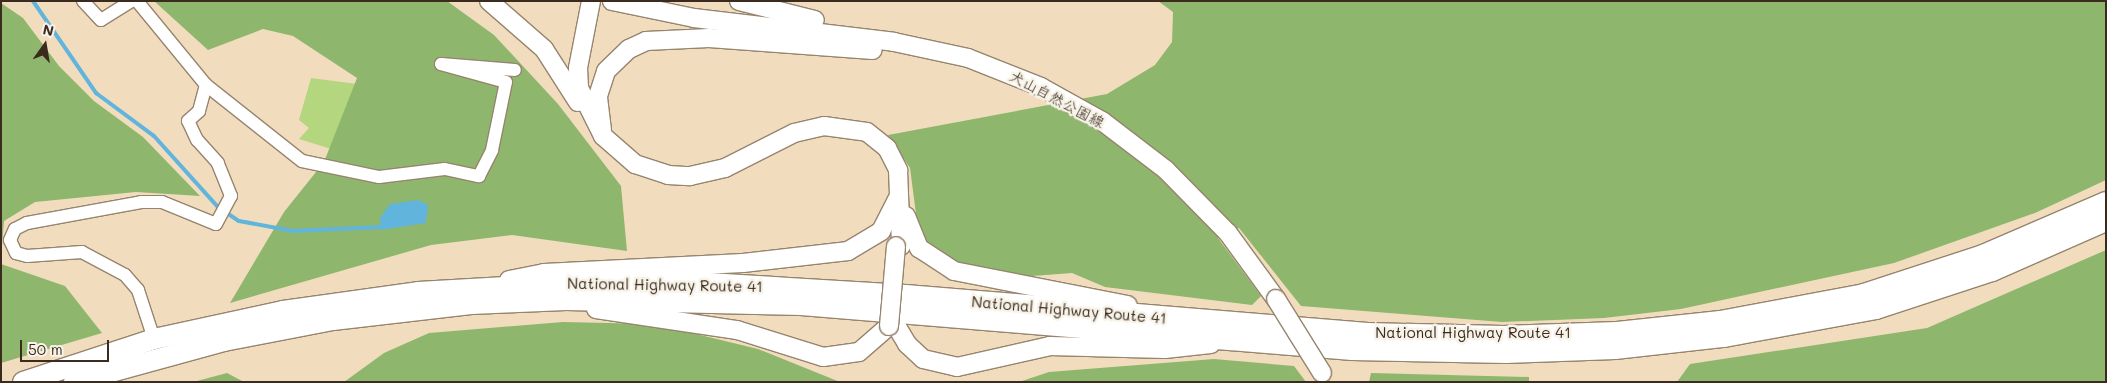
<!DOCTYPE html>
<html>
<head>
<meta charset="utf-8">
<style>
	body { margin:0 }
	#map { position:relative; width:2107px; height:383px; overflow:hidden; background:#f1ddbe; font-family:Mali,"Klee One",sans-serif }
	div>[style] { position:absolute }
	.green>* { inset:0; background:#b3d67e }
	.forest>* { inset:0; background:#8eb76d }
	.water>* { inset:0; background:#61b5dd }
	.stream>* { height:4px; margin:-2px; padding:0 2px; transform-origin:2px; border-radius:2px; background:#61b5dd }
	.roads { filter:drop-shadow(1px 0 #96846e) drop-shadow(-1px 0 #96846e) drop-shadow(0 1px #96846e) drop-shadow(0 -1px #96846e) }
	.minor>* { height:12px; margin:-6px; padding:0 6px; transform-origin:6px; border-radius:6px; background:#fff }
	.secondary>* { height:18px; margin:-9px; padding:0 9px; transform-origin:9px; border-radius:9px; background:#fff }
	.trunk>* { height:20px; margin:-10px; padding:0 10px; transform-origin:10px; border-radius:10px; background:#fff }
	.bridges { filter:drop-shadow(1px 0 #96846e) drop-shadow(-1px 0 #96846e) drop-shadow(0 1px #96846e) drop-shadow(0 -1px #96846e) }
	.secondary-bridge>* { height:18px; margin:-9px; padding:0 9px; transform-origin:9px; border-radius:9px; background:#fff }
	span { translate:-50% -50%; white-space:nowrap; text-align:center; line-height:1.15; -webkit-text-stroke:5px #f7f3e8; paint-order:stroke }
	.street-label { font-size:15px; color:#3b2a1e }
	.frame { position:absolute; inset:0; border:2px solid #3b2a1e; pointer-events:none }
	.north { position:absolute; left:20px; top:20px; width:50px; height:50px; -webkit-text-stroke:4px #f7f3e8; paint-order:stroke; rotate:13deg; font-size:14px; font-weight:700; line-height:20px; text-align:center; color:#3b2a1e }
	.north::after { content:''; display:block; margin:auto; width:18px; height:22px; background:#3b2a1e; clip-path:polygon(50% 0,100% 100%,50% 72%,0 100%) }
	.scale { position:absolute; left:20px; top:340px; width:89px; height:22px; box-sizing:border-box; border:2px solid #3b2a1e; border-top:0; padding-left:6px; font-size:15px; line-height:18px; white-space:nowrap; color:#3b2a1e; -webkit-text-stroke:4px #f7f3e8; paint-order:stroke }
</style>
</head>
<body>
<div id="map">
	<div class="green">
		<div style="clip-path:polygon(311px 78px,365px 85px,341px 152px,299px 139px,309px 128px,299px 120px)"></div>
	</div>
	<div class="forest">
		<div style="clip-path:polygon(154px 1px,447px 1px,494px 35px,558px 104px,621px 186px,627px 251px,512px 235px,431px 245px,230px 303px,284px 212px,324px 162px,357px 78px,293px 36px,263px 29px,208px 50px)"></div>
		<div style="clip-path:polygon(1158px 1px,2106px 1px,2106px 180px,2035px 213px,1894px 263px,1681px 309px,1604px 318px,1502px 322px,1301px 306px,1239px 228px,1218px 238px,1261px 296px,1252px 305px,1105px 287px,1072px 273px,1005px 278px,936px 255px,918px 229px,910px 168px,888px 135px,1107px 94px,1155px 65px,1172px 42px,1173px 12px)"></div>
		<div style="clip-path:polygon(1px 3px,23px 18px,59px 66px,94px 101px,143px 137px,200px 196px,136px 192px,35px 202px,4px 221px,1px 258px)"></div>
		<div style="clip-path:polygon(2106px 250px,2106px 382px,1677px 382px,1690px 364px,1927px 328px)"></div>
		<div style="clip-path:polygon(1px 264px,65px 286px,102px 333px,1px 363px)"></div>
		<div style="clip-path:polygon(563px 322px,655px 324px,758px 349px,840px 382px,344px 382px,384px 353px,429px 333px)"></div>
		<div style="clip-path:polygon(1214px 359px,1294px 366px,1306px 382px,1019px 382px,1049px 372px)"></div>
		<div style="clip-path:polygon(227px 373px,244px 382px,193px 382px)"></div>
		<div style="clip-path:polygon(1371px 373px,1529px 377px,1529px 382px,1369px 382px)"></div>
	</div>
	<div class="water">
		<div style="clip-path:polygon(418px 200px,428px 205px,426px 223px,381px 230px,380px 218px,390px 204px)"></div>
	</div>
	<div class="stream">
		<div style="left:33px;top:1px;width:112px;rotate:55.6deg"></div>
		<div style="left:96px;top:93px;width:72px;rotate:36.6deg"></div>
		<div style="left:154px;top:136px;width:96px;rotate:48deg"></div>
		<div style="left:218px;top:207px;width:25px;rotate:34deg"></div>
		<div style="left:239px;top:221px;width:55px;rotate:10.5deg"></div>
		<div style="left:293px;top:231px;width:87px;rotate:-2.6deg"></div>
	</div>
	<div class="roads">
		<div class="minor">
			<div style="left:83px;top:1px;width:26px;rotate:47deg"></div>
			<div style="left:101px;top:20px;width:36px;rotate:-32deg"></div>
			<div style="left:137px;top:1px;width:109px;rotate:50.6deg"></div>
			<div style="left:206px;top:85px;width:122px;rotate:38.4deg"></div>
			<div style="left:302px;top:161px;width:79px;rotate:11.7deg"></div>
			<div style="left:379px;top:177px;width:66px;rotate:-6.9deg"></div>
			<div style="left:445px;top:169px;width:35px;rotate:12deg"></div>
			<div style="left:479px;top:176px;width:29px;rotate:-63deg"></div>
			<div style="left:492px;top:150px;width:69px;rotate:-78.4deg"></div>
			<div style="left:506px;top:82px;width:67px;rotate:-164.5deg"></div>
			<div style="left:441px;top:64px;width:74px;rotate:4.6deg"></div>
			<div style="left:154px;top:339px;width:52px;rotate:-108.1deg"></div>
			<div style="left:138px;top:290px;width:20px;rotate:-131deg"></div>
			<div style="left:125px;top:275px;width:49px;rotate:-151.9deg"></div>
			<div style="left:82px;top:252px;width:55px;rotate:175.8deg"></div>
			<div style="left:27px;top:256px;width:11px;rotate:-165deg"></div>
			<div style="left:16px;top:253px;width:14px;rotate:-115deg"></div>
			<div style="left:10px;top:240px;width:12px;rotate:-66deg"></div>
			<div style="left:15px;top:229px;width:13px;rotate:-27deg"></div>
			<div style="left:27px;top:223px;width:116px;rotate:-10.4deg"></div>
			<div style="left:141px;top:202px;width:21px"></div>
			<div style="left:162px;top:202px;width:58px;rotate:22.2deg"></div>
			<div style="left:216px;top:224px;width:32px;rotate:-62deg"></div>
			<div style="left:231px;top:196px;width:35px;rotate:-112deg"></div>
			<div style="left:218px;top:163px;width:31px;rotate:-132deg"></div>
			<div style="left:197px;top:140px;width:21px;rotate:-115deg"></div>
			<div style="left:188px;top:121px;width:15px;rotate:-42deg"></div>
			<div style="left:199px;top:111px;width:27px;rotate:-75deg"></div>
		</div>
		<div class="secondary">
			<div style="left:489px;top:1px;width:73px;rotate:41.1deg"></div>
			<div style="left:544px;top:49px;width:63px;rotate:57.3deg"></div>
			<div style="left:591px;top:1px;width:68px;rotate:101deg"></div>
			<div style="left:578px;top:68px;width:20px;rotate:87deg"></div>
			<div style="left:579px;top:88px;width:54px;rotate:63.4deg"></div>
			<div style="left:603px;top:136px;width:43px;rotate:41.2deg"></div>
			<div style="left:635px;top:164px;width:35px;rotate:18deg"></div>
			<div style="left:668px;top:175px;width:22px;rotate:3deg"></div>
			<div style="left:690px;top:176px;width:36px;rotate:-13deg"></div>
			<div style="left:725px;top:168px;width:77px;rotate:-26.9deg"></div>
			<div style="left:794px;top:133px;width:31px;rotate:-13deg"></div>
			<div style="left:824px;top:126px;width:43px;rotate:7.9deg"></div>
			<div style="left:867px;top:132px;width:26px;rotate:39deg"></div>
			<div style="left:887px;top:148px;width:25px;rotate:63deg"></div>
			<div style="left:898px;top:170px;width:76px;rotate:87.7deg"></div>
			<div style="left:612px;top:1px;width:84px;rotate:11.7deg"></div>
			<div style="left:694px;top:18px;width:201px;rotate:6.8deg"></div>
			<div style="left:894px;top:42px;width:76px;rotate:12.2deg"></div>
			<div style="left:968px;top:58px;width:79px;rotate:21.7deg"></div>
			<div style="left:1041px;top:87px;width:70px;rotate:29.1deg"></div>
			<div style="left:1102px;top:121px;width:81px;rotate:37.4deg"></div>
			<div style="left:1166px;top:170px;width:88px;rotate:45.5deg"></div>
			<div style="left:1228px;top:233px;width:82px;rotate:54deg"></div>
			<div style="left:739px;top:1px;width:78px;rotate:14deg"></div>
			<div style="left:602px;top:130px;width:34px;rotate:-97deg"></div>
			<div style="left:598px;top:96px;width:26px;rotate:-72deg"></div>
			<div style="left:606px;top:71px;width:32px;rotate:-44deg"></div>
			<div style="left:629px;top:49px;width:19px;rotate:-25deg"></div>
			<div style="left:646px;top:41px;width:63px;rotate:-2.7deg"></div>
			<div style="left:709px;top:38px;width:164px;rotate:4.2deg"></div>
			<div style="left:906px;top:216px;width:35px;rotate:68deg"></div>
			<div style="left:919px;top:248px;width:42px;rotate:33.3deg"></div>
			<div style="left:954px;top:271px;width:177px;rotate:11.1deg"></div>
			<div style="left:509px;top:280px;width:36px;rotate:-11deg"></div>
			<div style="left:544px;top:273px;width:199px;rotate:-2.9deg"></div>
			<div style="left:743px;top:263px;width:106px;rotate:-6.5deg"></div>
			<div style="left:848px;top:251px;width:39px;rotate:-31deg"></div>
			<div style="left:881px;top:231px;width:39px;rotate:-63deg"></div>
			<div style="left:596px;top:309px;width:143px;rotate:8.5deg"></div>
			<div style="left:737px;top:330px;width:90px;rotate:17.4deg"></div>
			<div style="left:823px;top:357px;width:36px;rotate:-8deg"></div>
			<div style="left:859px;top:352px;width:40px;rotate:-41deg"></div>
			<div style="left:894px;top:322px;width:26px;rotate:59deg"></div>
			<div style="left:907px;top:344px;width:22px;rotate:43deg"></div>
			<div style="left:923px;top:359px;width:35px;rotate:13deg"></div>
			<div style="left:957px;top:367px;width:95px;rotate:-12.7deg"></div>
			<div style="left:1050px;top:346px;width:115px;rotate:1.5deg"></div>
			<div style="left:1165px;top:349px;width:46px;rotate:-6.2deg"></div>
		</div>
		<div class="trunk">
			<div style="left:23px;top:382px;width:138px;rotate:-18.2deg"></div>
			<div style="left:154px;top:339px;width:132px;rotate:-12.2deg"></div>
			<div style="left:283px;top:311px;width:136px;rotate:-8deg"></div>
			<div style="left:418px;top:292px;width:175px;rotate:-3.3deg"></div>
			<div style="left:593px;top:282px;width:115px;rotate:0.5deg"></div>
			<div style="left:708px;top:283px;width:198px;rotate:3.5deg"></div>
			<div style="left:906px;top:295px;width:463px;rotate:4.7deg"></div>
			<div style="left:1367px;top:333px;width:136px;rotate:1.3deg"></div>
			<div style="left:1503px;top:336px;width:114px;rotate:-2deg"></div>
			<div style="left:1617px;top:332px;width:104px;rotate:-6.1deg"></div>
			<div style="left:1720px;top:321px;width:147px;rotate:-10.6deg"></div>
			<div style="left:1864px;top:294px;width:125px;rotate:-18.1deg"></div>
			<div style="left:1983px;top:255px;width:134px;rotate:-23.3deg"></div>
			<div style="left:74px;top:382px;width:156px;rotate:-15.3deg"></div>
			<div style="left:224px;top:341px;width:111px;rotate:-10.9deg"></div>
			<div style="left:333px;top:320px;width:139px;rotate:-6.6deg"></div>
			<div style="left:471px;top:304px;width:95px;rotate:-2.4deg"></div>
			<div style="left:566px;top:300px;width:235px;rotate:1.2deg"></div>
			<div style="left:801px;top:305px;width:553px;rotate:4.67deg"></div>
			<div style="left:1352px;top:350px;width:154px;rotate:1.1deg"></div>
			<div style="left:1506px;top:353px;width:109px;rotate:-2.1deg"></div>
			<div style="left:1615px;top:349px;width:110px;rotate:-6.3deg"></div>
			<div style="left:1724px;top:337px;width:155px;rotate:-10.4deg"></div>
			<div style="left:1876px;top:309px;width:122px;rotate:-18.1deg"></div>
			<div style="left:1992px;top:271px;width:124px;rotate:-23.7deg"></div>
		</div>
	</div>
	<div class="bridges">
		<div class="secondary-bridge">
			<div style="left:1276px;top:299px;width:87px;rotate:58.1deg"></div>
			<div style="left:889px;top:326px;width:80px;rotate:-85deg"></div>
		</div>
	</div>
	<div class="street-label">
		<span style="left:1057px;top:99px;rotate:28deg">犬山自然公園線</span>
		<span style="left:665px;top:285px;rotate:1deg">National Highway Route 41</span>
		<span style="left:1069px;top:310px;rotate:5deg">National Highway Route 41</span>
		<span style="left:1473px;top:333px">National Highway Route 41</span>
	</div>
	<div class="frame"></div>
	<div class="north">N</div>
	<div class="scale">50 m</div>
</div>
</body>
</html>
